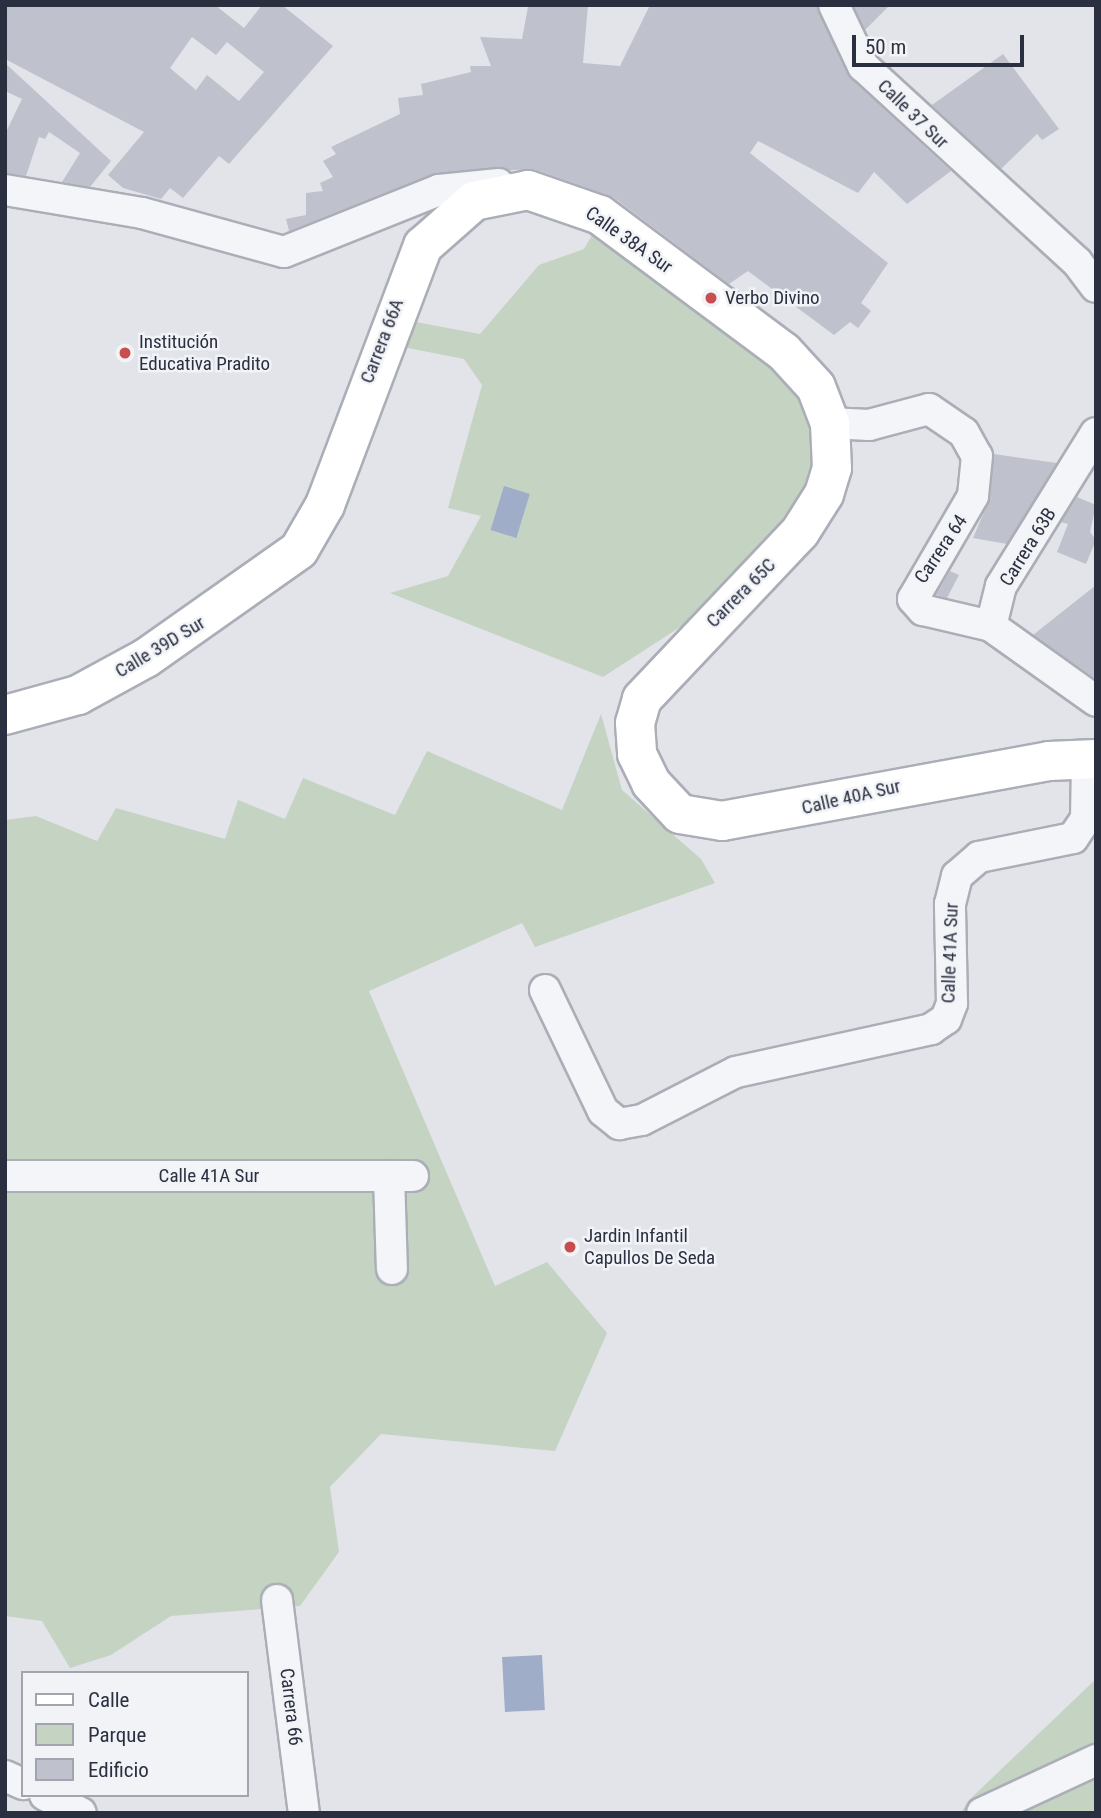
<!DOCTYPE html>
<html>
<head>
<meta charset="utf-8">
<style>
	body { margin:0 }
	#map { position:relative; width:1101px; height:1818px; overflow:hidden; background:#e2e4ea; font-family:"Roboto Condensed",sans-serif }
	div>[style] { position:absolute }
	.green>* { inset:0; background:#c5d3c3 }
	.water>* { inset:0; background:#9fadc8; transform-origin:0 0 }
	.building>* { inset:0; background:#bfc2cc }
	.roads { filter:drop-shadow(2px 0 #abaeb7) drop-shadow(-2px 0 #abaeb7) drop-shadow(0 2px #abaeb7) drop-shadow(0 -2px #abaeb7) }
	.minor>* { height:30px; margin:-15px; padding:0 15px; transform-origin:15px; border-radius:15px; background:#f4f5f8 }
	.major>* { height:38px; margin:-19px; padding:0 19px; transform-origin:19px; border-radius:19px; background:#fff }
	.dots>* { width:19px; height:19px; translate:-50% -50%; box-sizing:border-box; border:4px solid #f1f3f7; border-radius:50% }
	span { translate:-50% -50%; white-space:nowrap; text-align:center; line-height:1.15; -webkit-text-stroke:5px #f1f3f7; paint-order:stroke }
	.street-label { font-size:19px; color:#2b3041 }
	.poi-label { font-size:19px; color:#2b3041 }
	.left { translate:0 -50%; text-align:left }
	.frame { position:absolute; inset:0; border:7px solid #2b3041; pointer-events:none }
	.legend { position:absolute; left:21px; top:1671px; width:228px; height:126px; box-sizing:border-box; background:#f1f3f7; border:2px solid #a2a5ae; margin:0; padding:9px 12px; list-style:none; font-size:21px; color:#2b3041 }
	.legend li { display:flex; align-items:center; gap:14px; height:35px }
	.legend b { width:35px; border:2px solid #a2a5ae }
	.scale { position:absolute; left:852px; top:35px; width:172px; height:32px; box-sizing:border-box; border:4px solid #2b3041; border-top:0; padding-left:9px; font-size:21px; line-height:24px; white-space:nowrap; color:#2b3041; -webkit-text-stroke:5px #f1f3f7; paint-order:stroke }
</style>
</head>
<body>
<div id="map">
	<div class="green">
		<div style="clip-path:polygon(598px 225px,806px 396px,822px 461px,788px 534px,711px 607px,603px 677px,390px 593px,448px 576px,481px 516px,448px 508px,482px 385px,464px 359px,393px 345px,400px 319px,480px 334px,539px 265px,584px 249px)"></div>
		<div style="clip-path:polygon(601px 714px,622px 790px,701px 859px,715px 883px,535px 947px,522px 923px,369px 991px,495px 1286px,547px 1262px,607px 1333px,555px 1451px,381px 1434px,330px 1487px,339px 1552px,300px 1606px,171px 1616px,111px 1655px,70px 1668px,42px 1621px,5px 1616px,5px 820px,36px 816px,97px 841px,116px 808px,225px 839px,238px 800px,285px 819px,303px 778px,395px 815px,427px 751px,562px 810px)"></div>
		<div style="clip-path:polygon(1096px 1679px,1096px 1813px,961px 1813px,969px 1800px)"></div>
	</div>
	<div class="water">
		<div style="left:504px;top:486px;width:27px;height:46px;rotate:17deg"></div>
		<div style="left:542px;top:1655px;width:55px;height:40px;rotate:87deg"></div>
	</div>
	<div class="building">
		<div style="clip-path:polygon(evenodd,5px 5px,215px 5px,244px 28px,262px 5px,282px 5px,333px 46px,229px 164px,219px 156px,183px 198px,170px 188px,161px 199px,123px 188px,108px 175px,144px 132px,5px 59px,5px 5px,192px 37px,216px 55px,227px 42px,264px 72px,239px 101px,207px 75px,196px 90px,170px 68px,192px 37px)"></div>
		<div style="clip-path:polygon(544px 5px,588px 5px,583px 63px,620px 66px,650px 5px,817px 5px,851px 79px,951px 171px,907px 204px,874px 172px,858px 193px,758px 141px,750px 153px,888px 263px,861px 303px,871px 311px,858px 328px,850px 322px,834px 335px,748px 271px,729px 284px,613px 197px,534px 169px,433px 174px,289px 231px,286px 219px,306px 215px,306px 193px,323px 191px,320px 183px,333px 177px,323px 161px,336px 154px,331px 147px,400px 114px,398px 98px,423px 95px,421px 84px,471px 72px,470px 66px,491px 66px,480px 37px,522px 39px,528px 7px)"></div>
		<div style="clip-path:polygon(853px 5px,890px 5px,865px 30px)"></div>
		<div style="clip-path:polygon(1003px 54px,1059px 129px,1042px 140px,1037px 134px,1001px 169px,932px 105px)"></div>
		<div style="clip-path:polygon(5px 63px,111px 161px,90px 187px,62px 182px,80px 153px,49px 132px,45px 139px,39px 137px,26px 176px,5px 173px,5px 134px,22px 99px,5px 91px)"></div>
		<div style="clip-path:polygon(994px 454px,1057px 463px,1007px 544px,973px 538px,990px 498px)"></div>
		<div style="clip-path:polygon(1077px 497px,1096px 505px,1090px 532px,1096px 540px,1086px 564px,1057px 552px,1068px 524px,1061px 522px)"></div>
		<div style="clip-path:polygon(950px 571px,959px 575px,947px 598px,936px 595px)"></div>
		<div style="clip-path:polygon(1096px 585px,1096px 679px,1033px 635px)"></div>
	</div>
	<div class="roads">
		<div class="minor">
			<div style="left:834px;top:5px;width:68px;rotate:64.6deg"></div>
			<div style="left:863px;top:66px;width:290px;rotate:42.5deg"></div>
			<div style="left:1077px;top:262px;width:31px;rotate:53deg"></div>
			<div style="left:5px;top:190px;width:139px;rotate:9.5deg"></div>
			<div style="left:142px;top:213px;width:147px;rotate:15.4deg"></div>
			<div style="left:284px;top:252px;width:167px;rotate:-21.8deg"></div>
			<div style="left:439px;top:190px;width:60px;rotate:-5.7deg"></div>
			<div style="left:830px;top:423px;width:39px;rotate:3deg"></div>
			<div style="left:869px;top:425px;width:62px;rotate:-14.9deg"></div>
			<div style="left:929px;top:409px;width:42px;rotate:34.4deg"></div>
			<div style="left:964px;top:433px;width:26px;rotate:61deg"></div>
			<div style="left:977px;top:456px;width:40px;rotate:95.7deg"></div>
			<div style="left:973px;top:496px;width:119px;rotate:120.2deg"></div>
			<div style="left:913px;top:599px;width:15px;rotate:48deg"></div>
			<div style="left:923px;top:610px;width:70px;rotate:13.2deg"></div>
			<div style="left:991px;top:626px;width:129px;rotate:35.5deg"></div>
			<div style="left:991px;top:626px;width:41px;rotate:-76deg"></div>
			<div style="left:1001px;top:586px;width:180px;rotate:-58.2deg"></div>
			<div style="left:545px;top:990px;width:134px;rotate:64.4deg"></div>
			<div style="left:603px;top:1111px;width:21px;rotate:39deg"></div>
			<div style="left:619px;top:1124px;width:23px;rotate:-10deg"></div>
			<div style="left:642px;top:1120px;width:106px;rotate:-27.1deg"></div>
			<div style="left:736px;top:1072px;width:200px;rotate:-12.4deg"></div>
			<div style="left:931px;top:1029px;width:18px;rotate:-34deg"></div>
			<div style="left:946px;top:1019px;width:17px;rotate:-69deg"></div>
			<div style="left:952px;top:1003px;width:99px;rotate:-91.2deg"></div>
			<div style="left:950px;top:904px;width:29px;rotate:-76deg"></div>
			<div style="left:957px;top:876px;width:29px;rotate:-41deg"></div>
			<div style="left:979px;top:857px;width:96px;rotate:-11.4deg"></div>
			<div style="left:1073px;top:838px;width:23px;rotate:-56deg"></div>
			<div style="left:1086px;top:819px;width:60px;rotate:-89deg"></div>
			<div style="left:5px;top:1176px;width:408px"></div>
			<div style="left:389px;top:1176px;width:93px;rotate:88.2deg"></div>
			<div style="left:277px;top:1600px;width:215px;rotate:82.8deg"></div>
			<div style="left:5px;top:1776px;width:20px;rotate:24deg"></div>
			<div style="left:45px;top:1795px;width:40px;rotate:26.6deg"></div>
			<div style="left:982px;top:1813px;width:126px;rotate:-24.9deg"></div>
		</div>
		<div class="major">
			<div style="left:5px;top:715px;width:76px;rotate:-15.3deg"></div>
			<div style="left:78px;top:695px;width:77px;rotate:-28.6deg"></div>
			<div style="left:146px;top:658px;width:187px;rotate:-35.2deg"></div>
			<div style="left:299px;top:550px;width:52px;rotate:-60deg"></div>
			<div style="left:325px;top:505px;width:277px;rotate:-69.3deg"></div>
			<div style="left:423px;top:246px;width:68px;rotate:-41.4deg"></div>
			<div style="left:474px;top:201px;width:55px;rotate:-11.5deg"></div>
			<div style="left:528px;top:190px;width:76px;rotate:19.1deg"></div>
			<div style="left:600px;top:215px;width:229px;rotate:36.7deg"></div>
			<div style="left:784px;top:352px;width:47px;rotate:47.6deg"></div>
			<div style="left:816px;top:387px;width:39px;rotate:69deg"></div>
			<div style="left:830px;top:423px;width:45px;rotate:87.5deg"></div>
			<div style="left:832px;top:468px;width:27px;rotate:107deg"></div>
			<div style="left:824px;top:494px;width:45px;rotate:122.3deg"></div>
			<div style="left:800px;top:532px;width:230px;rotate:133.4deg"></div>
			<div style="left:642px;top:699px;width:25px;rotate:106deg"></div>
			<div style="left:635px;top:723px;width:31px;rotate:86deg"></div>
			<div style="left:637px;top:754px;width:32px;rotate:64deg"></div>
			<div style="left:651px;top:783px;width:42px;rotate:46.9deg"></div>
			<div style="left:680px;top:814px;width:43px;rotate:9.5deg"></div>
			<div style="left:722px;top:821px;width:332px;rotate:-10.4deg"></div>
			<div style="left:1049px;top:761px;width:47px;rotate:-2.4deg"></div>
		</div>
	</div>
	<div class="dots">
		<div style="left:711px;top:298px;background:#c84d4e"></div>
		<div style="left:125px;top:353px;background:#c84d4e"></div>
		<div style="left:570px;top:1247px;background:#c84d4e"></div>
	</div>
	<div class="street-label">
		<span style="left:913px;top:114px;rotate:44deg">Calle 37 Sur</span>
		<span style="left:629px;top:240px;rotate:35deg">Calle 38A Sur</span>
		<span style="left:382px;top:341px;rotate:-69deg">Carrera 66A</span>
		<span style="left:1028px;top:547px;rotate:-58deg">Carrera 63B</span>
		<span style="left:941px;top:549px;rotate:-56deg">Carrera 64</span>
		<span style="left:741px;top:593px;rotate:-45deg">Carrera 65C</span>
		<span style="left:160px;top:647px;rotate:-31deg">Calle 39D Sur</span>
		<span style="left:851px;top:797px;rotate:-13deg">Calle 40A Sur</span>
		<span style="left:950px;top:953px;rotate:-88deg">Calle 41A Sur</span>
		<span style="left:209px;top:1176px">Calle 41A Sur</span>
		<span style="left:291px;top:1707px;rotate:83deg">Carrera 66</span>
	</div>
	<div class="poi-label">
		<span class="left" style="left:725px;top:298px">Verbo Divino</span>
		<span class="left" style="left:139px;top:353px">Institución<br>Educativa Pradito</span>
		<span class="left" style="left:584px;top:1247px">Jardin Infantil<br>Capullos De Seda</span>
	</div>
	<div class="frame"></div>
	<ul class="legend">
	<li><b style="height:9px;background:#fff"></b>Calle</li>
	<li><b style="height:19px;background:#c5d3c3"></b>Parque</li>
	<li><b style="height:19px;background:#bfc2cc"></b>Edificio</li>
	</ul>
	<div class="scale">50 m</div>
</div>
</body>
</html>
